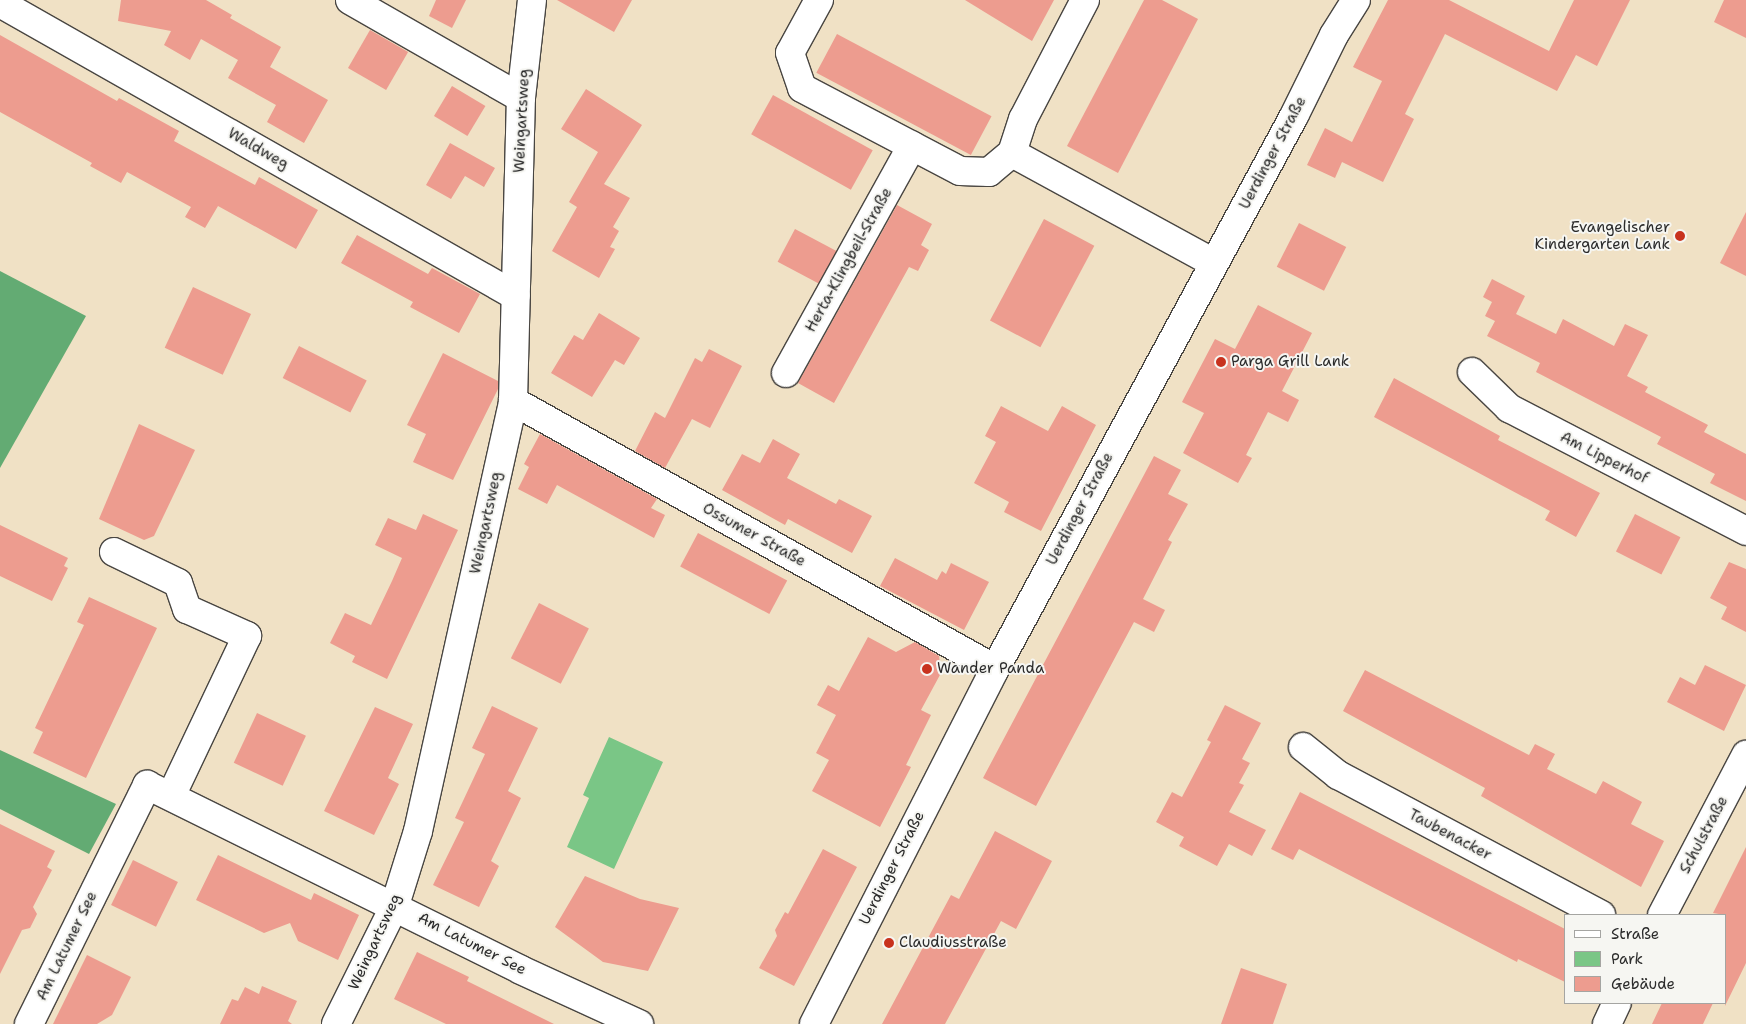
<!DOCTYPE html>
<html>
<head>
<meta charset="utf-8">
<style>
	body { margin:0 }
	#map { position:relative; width:1746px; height:1024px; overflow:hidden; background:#f0e1c5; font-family:"Shantell Sans",sans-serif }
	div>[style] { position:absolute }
	.green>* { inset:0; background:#7ac686 }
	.forest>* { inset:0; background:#63ab73 }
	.building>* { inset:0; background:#ed9c8f; transform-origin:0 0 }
	.roads { filter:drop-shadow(1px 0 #494642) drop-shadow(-1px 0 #494642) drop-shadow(0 1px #494642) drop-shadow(0 -1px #494642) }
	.minor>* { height:28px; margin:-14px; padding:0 14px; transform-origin:14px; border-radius:14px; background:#fff }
	.tertiary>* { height:28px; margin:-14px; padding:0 14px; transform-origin:14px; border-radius:14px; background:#fff }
	.dots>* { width:14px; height:14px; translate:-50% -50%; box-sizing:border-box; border:2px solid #f6f6f2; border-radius:50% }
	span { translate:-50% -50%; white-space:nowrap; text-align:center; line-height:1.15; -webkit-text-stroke:4px #f6f6f2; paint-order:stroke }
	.street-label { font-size:15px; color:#2b2b2b }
	.poi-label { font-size:15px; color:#2b2b2b }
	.right { translate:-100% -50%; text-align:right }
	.left { translate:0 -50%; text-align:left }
	.legend { position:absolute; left:1564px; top:914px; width:162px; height:90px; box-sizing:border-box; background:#f6f6f2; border:1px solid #a5a5a2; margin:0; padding:6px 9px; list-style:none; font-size:15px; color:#2b2b2b }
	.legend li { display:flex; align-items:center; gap:10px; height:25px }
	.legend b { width:25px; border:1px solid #a5a5a2 }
</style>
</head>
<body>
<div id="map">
	<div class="green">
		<div style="clip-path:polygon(609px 737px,663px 762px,614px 869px,567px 847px,589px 798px,583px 795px)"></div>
	</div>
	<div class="forest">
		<div style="clip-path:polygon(0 271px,86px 316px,0 468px)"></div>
		<div style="clip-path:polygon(0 750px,116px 804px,89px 854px,0 809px)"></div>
	</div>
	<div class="building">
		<div style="clip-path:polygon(121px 0,206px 0,232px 15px,230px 18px,281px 47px,270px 67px,328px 100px,304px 143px,267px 122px,276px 105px,228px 78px,238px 60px,201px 39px,190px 60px,164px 45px,171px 31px,118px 21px)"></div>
		<div style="clip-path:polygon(436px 0,466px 0,452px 28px,429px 16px)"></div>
		<div style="clip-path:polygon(557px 0,632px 0,614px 32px)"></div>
		<div style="clip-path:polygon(965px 0,1054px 0,1032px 41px)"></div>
		<div style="clip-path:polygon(1144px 0,1162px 0,1198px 19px,1118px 173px,1067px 146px)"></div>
		<div style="clip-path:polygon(1388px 0,1449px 0,1549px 51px,1574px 0,1630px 0,1597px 66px,1576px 55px,1557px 91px,1445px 34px,1405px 114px,1414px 119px,1383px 182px,1342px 162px,1335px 178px,1307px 165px,1325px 128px,1352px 142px,1382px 81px,1353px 67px)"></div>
		<div style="clip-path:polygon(1724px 0,1746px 0,1746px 38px,1714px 22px)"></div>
		<div style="left:370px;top:30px;width:44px;height:44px;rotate:30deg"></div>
		<div style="left:837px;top:34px;width:175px;height:44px;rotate:28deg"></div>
		<div style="clip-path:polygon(0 35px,117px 101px,119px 98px,179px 131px,174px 141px,255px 185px,259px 177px,318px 210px,296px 249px,218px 206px,205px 228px,185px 217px,191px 207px,127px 172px,121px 183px,90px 166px,92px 163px,0 112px)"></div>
		<div style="left:452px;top:86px;width:39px;height:35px;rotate:31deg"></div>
		<div style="clip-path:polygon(586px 89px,642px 125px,604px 184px,630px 198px,613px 227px,619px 231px,610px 247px,615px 249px,599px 278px,552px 251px,577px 207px,569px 202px,598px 152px,561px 129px)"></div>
		<div style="left:773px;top:95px;width:114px;height:45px;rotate:29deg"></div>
		<div style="clip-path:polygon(450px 143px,495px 168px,484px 187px,465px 176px,451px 199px,426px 185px)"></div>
		<div style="clip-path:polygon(897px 205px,932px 224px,921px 245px,929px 250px,918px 271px,909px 267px,834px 403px,798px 383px)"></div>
		<div style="clip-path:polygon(1746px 212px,1746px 276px,1720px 263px)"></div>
		<div style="left:1044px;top:219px;width:57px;height:115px;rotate:28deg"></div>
		<div style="left:1299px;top:223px;width:53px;height:49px;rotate:27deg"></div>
		<div style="left:795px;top:229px;width:47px;height:37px;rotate:28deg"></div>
		<div style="clip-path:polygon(357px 235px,428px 274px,432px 268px,480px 294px,459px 333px,410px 307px,413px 302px,341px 263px)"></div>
		<div style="clip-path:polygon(1492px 279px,1525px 296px,1516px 314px,1556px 334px,1563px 319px,1614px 346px,1625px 324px,1648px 335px,1627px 376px,1648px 387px,1645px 392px,1708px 425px,1704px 432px,1746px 454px,1746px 501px,1710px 483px,1715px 474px,1657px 444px,1661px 437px,1536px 372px,1540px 363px,1487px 336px,1495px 321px,1485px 316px,1492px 302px,1483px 297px)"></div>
		<div style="left:193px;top:287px;width:64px;height:67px;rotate:25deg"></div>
		<div style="clip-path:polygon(1258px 305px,1312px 333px,1282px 391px,1299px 400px,1288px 422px,1268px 412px,1246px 455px,1252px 458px,1238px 483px,1183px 453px,1204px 413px,1182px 402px,1215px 339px,1235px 349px)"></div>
		<div style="clip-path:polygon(599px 313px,640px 338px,624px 365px,615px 360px,592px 397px,551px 373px,574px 335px,583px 340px)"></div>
		<div style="left:299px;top:346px;width:76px;height:36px;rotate:27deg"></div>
		<div style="clip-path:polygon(709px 349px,742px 366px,710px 428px,692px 419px,665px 468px,635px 451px,655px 412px,665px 418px,695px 358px,702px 362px)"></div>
		<div style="clip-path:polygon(443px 353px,498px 381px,498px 389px,453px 480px,413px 462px,426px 434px,407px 425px)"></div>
		<div style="clip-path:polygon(1394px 378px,1500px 436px,1498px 440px,1600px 493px,1576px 537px,1545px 520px,1550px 511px,1374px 417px)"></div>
		<div style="clip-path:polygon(1001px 406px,1048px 431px,1062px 406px,1096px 425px,1041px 531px,1004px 512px,1009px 502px,974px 483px,996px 442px,985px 436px)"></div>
		<div style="clip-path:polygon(139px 424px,195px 450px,154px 536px,144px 540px,99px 519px)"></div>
		<div style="clip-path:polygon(540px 434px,657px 499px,651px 508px,665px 515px,654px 538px,557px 485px,547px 504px,518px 489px,529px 467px,524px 464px)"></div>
		<div style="clip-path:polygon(773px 439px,800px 454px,787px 478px,836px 504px,839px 499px,872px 516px,852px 553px,788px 519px,785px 525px,722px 490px,742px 454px,760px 463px)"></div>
		<div style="clip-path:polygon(1154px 456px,1181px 470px,1168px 494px,1188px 504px,1168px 540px,1172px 542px,1143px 599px,1165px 610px,1154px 632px,1134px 622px,1036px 806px,983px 778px)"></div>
		<div style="clip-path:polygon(423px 514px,458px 530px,387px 679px,352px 662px,355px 656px,330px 643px,345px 613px,371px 625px,392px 581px,402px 558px,375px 545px,388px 518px,416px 530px)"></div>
		<div style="left:1635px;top:514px;width:51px;height:42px;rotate:27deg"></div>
		<div style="clip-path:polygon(0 525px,68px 558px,64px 566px,68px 568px,52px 601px,0 576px)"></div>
		<div style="left:698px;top:533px;width:101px;height:38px;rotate:28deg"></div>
		<div style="clip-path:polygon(895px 558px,937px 580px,942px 571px,946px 574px,951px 563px,989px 582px,964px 630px,880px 586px)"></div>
		<div style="clip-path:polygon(1729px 562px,1746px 569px,1746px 632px,1721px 619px,1727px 607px,1710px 598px)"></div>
		<div style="clip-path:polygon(89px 597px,157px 628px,86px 778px,33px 753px,43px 732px,35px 728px,84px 625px,77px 622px)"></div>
		<div style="left:539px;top:603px;width:56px;height:62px;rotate:27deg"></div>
		<div style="clip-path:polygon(868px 637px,896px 652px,915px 642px,939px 656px,941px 673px,921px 710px,931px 715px,906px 765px,911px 767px,880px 827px,812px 791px,829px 760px,816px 753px,836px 715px,817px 705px,828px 685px,839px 691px)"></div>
		<div style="clip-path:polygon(1705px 665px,1746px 685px,1724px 731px,1667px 702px,1680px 677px,1695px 685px)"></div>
		<div style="clip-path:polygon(1365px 670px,1529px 755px,1535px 744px,1555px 754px,1547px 769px,1596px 794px,1603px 781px,1642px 802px,1631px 824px,1664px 841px,1641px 887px,1481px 796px,1485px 788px,1343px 711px)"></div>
		<div style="clip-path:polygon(1225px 705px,1261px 723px,1242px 759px,1250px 763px,1239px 783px,1244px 785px,1229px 812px,1266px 830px,1252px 856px,1229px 844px,1217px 866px,1179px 846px,1184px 837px,1156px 822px,1172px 792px,1182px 797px,1211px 742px,1207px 740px)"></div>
		<div style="clip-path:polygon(492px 706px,538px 728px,508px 791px,521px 798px,491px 861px,499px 866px,479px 907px,433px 885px,464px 822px,455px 818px,485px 754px,472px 748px)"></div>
		<div style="clip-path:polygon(375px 707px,413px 724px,388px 778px,399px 784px,374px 835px,324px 811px)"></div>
		<div style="left:257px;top:713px;width:54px;height:55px;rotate:25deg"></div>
		<div style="clip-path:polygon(1300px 792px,1565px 929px,1565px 982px,1518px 959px,1517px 962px,1299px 849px,1293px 860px,1271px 849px)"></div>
		<div style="clip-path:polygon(0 824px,55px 851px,47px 867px,52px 870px,33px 907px,37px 914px,30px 928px,22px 930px,0 974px)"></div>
		<div style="clip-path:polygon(995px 831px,1052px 861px,1016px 929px,1001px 921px,945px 1024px,882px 1024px,951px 895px,959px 899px)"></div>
		<div style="clip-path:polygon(1746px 847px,1746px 963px,1725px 1006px,1725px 915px,1713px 913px)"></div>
		<div style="clip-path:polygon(823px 849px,857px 867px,794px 986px,759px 968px,777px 936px,775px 930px,785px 912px,788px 914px)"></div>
		<div style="clip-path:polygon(218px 855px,311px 900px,314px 893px,359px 915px,338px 960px,298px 941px,290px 923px,264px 933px,196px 900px)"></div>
		<div style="left:133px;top:860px;width:50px;height:50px;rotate:26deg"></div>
		<div style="clip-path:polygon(585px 876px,640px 899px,679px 908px,648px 971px,603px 962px,555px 927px)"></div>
		<div style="clip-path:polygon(417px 952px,469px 977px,467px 981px,554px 1024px,446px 1024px,394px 999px)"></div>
		<div style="clip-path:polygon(87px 955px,131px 977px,112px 1015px,97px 1024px,53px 1024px)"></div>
		<div style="clip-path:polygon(1241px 968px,1287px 984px,1273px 1024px,1221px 1024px)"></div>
		<div style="clip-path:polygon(262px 986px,297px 1001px,288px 1021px,292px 1024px,220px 1024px,232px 999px,238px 1001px,245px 987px,259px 994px)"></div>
		<div style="clip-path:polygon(1662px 1003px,1713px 1003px,1703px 1024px,1652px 1024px)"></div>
	</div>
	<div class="roads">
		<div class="minor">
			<div style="left:350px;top:0;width:197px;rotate:29.8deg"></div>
			<div style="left:819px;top:0;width:60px;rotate:118.7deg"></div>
			<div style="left:790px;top:53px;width:37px;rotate:71deg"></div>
			<div style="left:802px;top:88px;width:178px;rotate:27.7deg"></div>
			<div style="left:960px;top:171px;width:29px;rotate:2deg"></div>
			<div style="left:989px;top:172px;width:30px;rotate:-40deg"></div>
			<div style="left:1085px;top:0;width:134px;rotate:117.5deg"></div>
			<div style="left:1023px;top:119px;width:36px;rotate:108deg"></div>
			<div style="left:1012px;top:153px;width:230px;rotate:28.6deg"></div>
			<div style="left:0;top:3px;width:593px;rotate:29.59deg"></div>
			<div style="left:1472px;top:372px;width:52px;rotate:44.2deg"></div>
			<div style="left:1509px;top:408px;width:267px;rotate:27.4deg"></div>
			<div style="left:786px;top:373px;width:260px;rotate:-61deg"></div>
			<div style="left:513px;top:401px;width:551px;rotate:29.07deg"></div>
			<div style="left:114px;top:552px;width:71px;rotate:25.8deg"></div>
			<div style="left:178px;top:583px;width:28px;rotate:71deg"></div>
			<div style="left:187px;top:609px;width:66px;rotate:24.2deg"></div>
			<div style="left:247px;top:636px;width:177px;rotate:115.4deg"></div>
			<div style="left:1303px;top:747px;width:45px;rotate:38.7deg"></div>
			<div style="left:1338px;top:775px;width:298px;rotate:28deg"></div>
			<div style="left:1662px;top:915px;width:181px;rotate:-62.3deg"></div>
			<div style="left:29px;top:1024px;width:267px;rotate:-63.7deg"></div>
			<div style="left:147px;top:785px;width:417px;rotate:26.3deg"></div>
			<div style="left:521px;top:970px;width:130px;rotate:24.6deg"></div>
			<div style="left:336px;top:1024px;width:133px;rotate:-63.6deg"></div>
			<div style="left:395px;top:905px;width:77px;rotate:-72.7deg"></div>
			<div style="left:418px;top:831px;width:440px;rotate:-77.5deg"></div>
			<div style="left:513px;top:401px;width:303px;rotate:-88.5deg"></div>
			<div style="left:521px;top:98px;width:99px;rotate:-83.6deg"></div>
			<div style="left:1607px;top:1024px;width:23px;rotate:-65deg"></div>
		</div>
		<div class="tertiary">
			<div style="left:814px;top:1024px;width:398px;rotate:-63deg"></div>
			<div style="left:995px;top:669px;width:629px;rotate:-61.6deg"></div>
			<div style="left:1294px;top:116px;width:90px;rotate:-63.7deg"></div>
			<div style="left:1334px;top:35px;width:41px;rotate:-57.8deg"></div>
		</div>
	</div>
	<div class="dots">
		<div style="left:1680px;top:236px;background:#c8321e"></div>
		<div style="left:1221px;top:362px;background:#c8321e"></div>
		<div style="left:927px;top:669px;background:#c8321e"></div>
		<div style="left:889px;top:943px;background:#c8321e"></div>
	</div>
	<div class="street-label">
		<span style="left:522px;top:121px;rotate:-87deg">Weingartsweg</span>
		<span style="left:258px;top:149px;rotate:30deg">Waldweg</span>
		<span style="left:1273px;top:153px;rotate:-62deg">Uerdinger Straße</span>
		<span style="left:849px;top:260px;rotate:-61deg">Herta-Klingbeil-Straße</span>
		<span style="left:1604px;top:458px;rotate:27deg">Am Lipperhof</span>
		<span style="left:1080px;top:509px;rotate:-62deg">Uerdinger Straße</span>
		<span style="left:486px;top:523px;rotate:-78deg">Weingartsweg</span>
		<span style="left:754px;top:535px;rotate:29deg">Ossumer Straße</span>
		<span style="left:1450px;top:835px;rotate:28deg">Taubenacker</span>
		<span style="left:1704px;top:835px;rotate:-62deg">Schulstraße</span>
		<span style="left:892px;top:868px;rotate:-63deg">Uerdinger Straße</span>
		<span style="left:375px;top:942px;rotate:-65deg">Weingartsweg</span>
		<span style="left:472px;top:944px;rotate:27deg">Am Latumer See</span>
		<span style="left:67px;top:946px;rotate:-64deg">Am Latumer See</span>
	</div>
	<div class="poi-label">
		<span class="right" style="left:1670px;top:236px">Evangelischer<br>Kindergarten Lank</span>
		<span class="left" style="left:1231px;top:362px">Parga Grill Lank</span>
		<span class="left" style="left:937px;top:669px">Wander Panda</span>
		<span class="left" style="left:899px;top:943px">Claudiusstraße</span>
	</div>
	<ul class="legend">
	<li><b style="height:6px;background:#fff"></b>Straße</li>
	<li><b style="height:14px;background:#7ac686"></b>Park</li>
	<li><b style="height:14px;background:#ed9c8f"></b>Gebäude</li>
	</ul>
</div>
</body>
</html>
